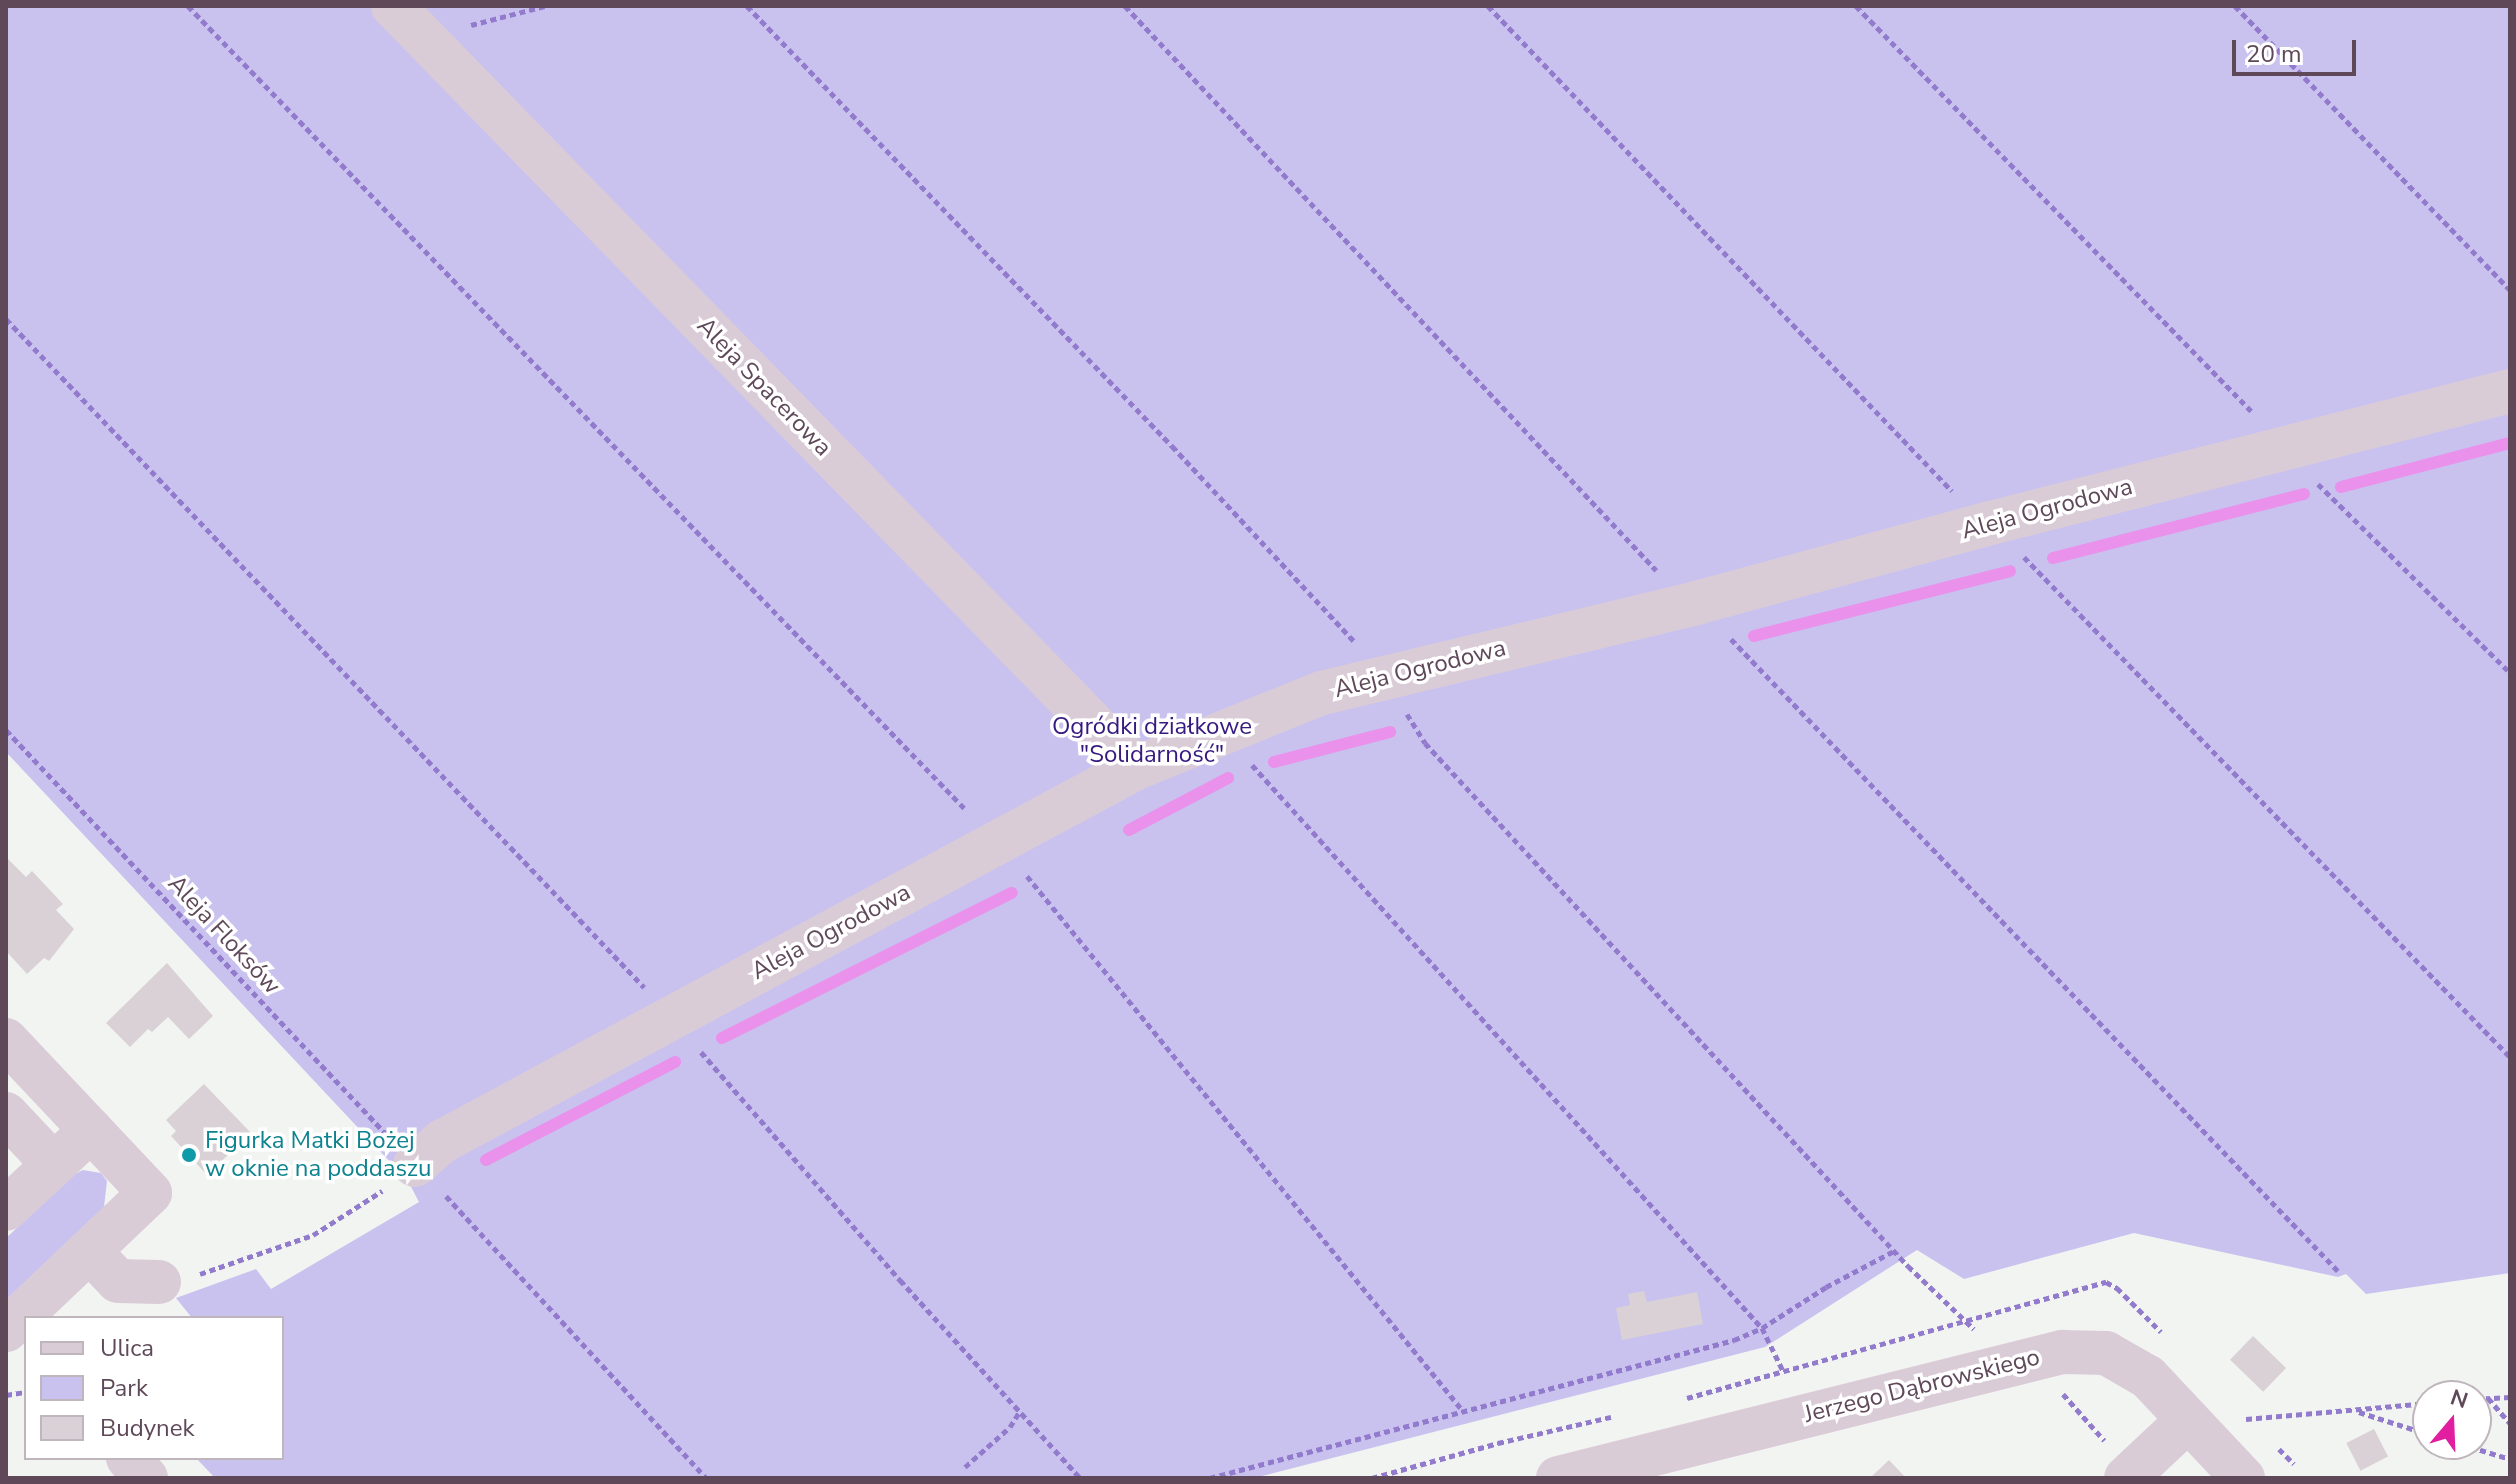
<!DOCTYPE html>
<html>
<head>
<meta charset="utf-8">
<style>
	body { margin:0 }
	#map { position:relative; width:2516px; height:1484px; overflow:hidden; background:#f2f4f2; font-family:"Nunito Sans",sans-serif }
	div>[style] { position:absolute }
	.green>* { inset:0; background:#c9c2ef }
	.stream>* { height:12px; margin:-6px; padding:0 6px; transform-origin:6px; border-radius:6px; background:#e991eb }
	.building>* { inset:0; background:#d9d1d5; transform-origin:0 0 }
	.path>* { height:5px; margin-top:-2.5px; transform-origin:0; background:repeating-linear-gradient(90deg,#927bcc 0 6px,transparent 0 10px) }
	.minor>* { height:44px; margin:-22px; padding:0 22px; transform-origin:22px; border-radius:22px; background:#daccd7 }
	.dots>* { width:22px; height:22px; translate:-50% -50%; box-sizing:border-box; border:4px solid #fff; border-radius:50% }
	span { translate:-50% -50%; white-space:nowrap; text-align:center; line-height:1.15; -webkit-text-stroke:7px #fff; paint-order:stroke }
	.street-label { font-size:24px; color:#5f4959 }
	.park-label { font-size:24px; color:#361a80 }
	.culture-label { font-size:24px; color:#0d838f }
	.left { translate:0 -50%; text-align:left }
	.frame { position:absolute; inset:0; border:8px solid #5f4959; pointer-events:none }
	.legend { position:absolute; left:24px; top:1316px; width:260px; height:144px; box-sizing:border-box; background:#fff; border:2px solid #bfb6bd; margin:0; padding:10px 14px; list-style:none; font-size:24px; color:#5f4959 }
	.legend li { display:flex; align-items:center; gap:16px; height:40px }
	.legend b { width:40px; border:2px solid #bfb6bd }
	.north { position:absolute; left:2412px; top:1380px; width:80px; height:80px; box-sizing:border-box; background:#fff; border:2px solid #bfb6bd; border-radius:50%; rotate:19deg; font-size:22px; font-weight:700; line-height:32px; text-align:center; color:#5f4959 }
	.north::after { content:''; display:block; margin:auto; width:28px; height:36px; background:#e11ea0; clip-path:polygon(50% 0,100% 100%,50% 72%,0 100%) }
	.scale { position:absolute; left:2232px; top:40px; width:124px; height:36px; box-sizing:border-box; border:4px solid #5f4959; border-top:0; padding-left:10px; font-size:24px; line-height:28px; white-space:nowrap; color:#5f4959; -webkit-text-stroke:6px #fff; paint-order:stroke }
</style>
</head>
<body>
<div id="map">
	<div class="green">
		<div style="clip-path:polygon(6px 6px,2510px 6px,2510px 1273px,2366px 1294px,2346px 1274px,2338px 1277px,2134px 1233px,1964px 1279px,1917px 1250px,1765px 1347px,1254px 1478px,215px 1478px,196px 1458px,282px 1458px,282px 1318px,192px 1318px,176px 1298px,256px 1269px,271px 1289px,419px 1202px,408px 1181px,6px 752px)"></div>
		<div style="clip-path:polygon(83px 1170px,101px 1173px,107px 1181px,104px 1207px,6px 1300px,6px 1238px,75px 1174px)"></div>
	</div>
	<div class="stream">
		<div style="left:2341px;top:487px;width:175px;rotate:-14.6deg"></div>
		<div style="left:2053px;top:558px;width:259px;rotate:-14.3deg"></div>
		<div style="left:1754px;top:636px;width:264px;rotate:-14.2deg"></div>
		<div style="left:1274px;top:762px;width:120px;rotate:-14.5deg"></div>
		<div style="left:1129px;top:830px;width:112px;rotate:-27.7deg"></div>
		<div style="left:722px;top:1038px;width:324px;rotate:-26.6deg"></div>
		<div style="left:486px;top:1160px;width:213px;rotate:-27.4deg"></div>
	</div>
	<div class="building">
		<div style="clip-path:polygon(6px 857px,26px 877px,32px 871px,63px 904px,56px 910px,74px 929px,49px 961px,44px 958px,27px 974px,6px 951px)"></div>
		<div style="clip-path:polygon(167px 963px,213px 1016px,189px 1039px,168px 1017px,152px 1032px,148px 1029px,130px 1047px,106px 1023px)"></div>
		<div style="clip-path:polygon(204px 1084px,251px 1133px,207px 1175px,171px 1136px,176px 1131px,166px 1120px)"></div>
		<div style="clip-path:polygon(1644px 1291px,1647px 1302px,1697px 1292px,1703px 1324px,1622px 1340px,1616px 1308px,1630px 1305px,1628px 1294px)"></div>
		<div style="left:2253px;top:1336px;width:46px;height:33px;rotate:44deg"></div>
		<div style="left:2374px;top:1429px;width:31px;height:31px;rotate:63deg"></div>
		<div style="clip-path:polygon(1889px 1460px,1906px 1478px,1870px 1478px)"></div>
	</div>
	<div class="path">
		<div style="left:188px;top:6px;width:1119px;rotate:45.94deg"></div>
		<div style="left:747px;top:6px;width:612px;rotate:45.99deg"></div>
		<div style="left:1172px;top:446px;width:267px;rotate:47deg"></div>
		<div style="left:1125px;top:6px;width:775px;rotate:46.73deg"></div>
		<div style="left:1488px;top:6px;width:671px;rotate:46.27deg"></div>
		<div style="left:1856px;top:6px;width:567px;rotate:45.71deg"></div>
		<div style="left:2235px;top:6px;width:395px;rotate:45.9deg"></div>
		<div style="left:471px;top:25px;width:76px;rotate:-14.4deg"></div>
		<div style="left:6px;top:319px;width:924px;rotate:46.32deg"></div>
		<div style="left:2318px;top:484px;width:269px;rotate:44.5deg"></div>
		<div style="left:2024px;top:557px;width:697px;rotate:45.81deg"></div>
		<div style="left:1731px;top:639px;width:876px;rotate:46.16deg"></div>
		<div style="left:1407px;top:714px;width:34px;rotate:58deg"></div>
		<div style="left:1425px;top:743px;width:712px;rotate:47.28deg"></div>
		<div style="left:1908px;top:1266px;width:91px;rotate:43.7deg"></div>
		<div style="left:6px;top:730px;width:555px;rotate:46.75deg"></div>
		<div style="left:1252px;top:765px;width:760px;rotate:47.83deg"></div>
		<div style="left:1762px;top:1328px;width:50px;rotate:63.9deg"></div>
		<div style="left:1027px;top:876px;width:690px;rotate:50.82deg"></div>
		<div style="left:701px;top:1052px;width:303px;rotate:48.9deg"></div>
		<div style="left:900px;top:1280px;width:268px;rotate:47.7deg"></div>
		<div style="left:446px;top:1196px;width:384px;rotate:47.3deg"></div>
		<div style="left:200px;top:1274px;width:120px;rotate:-19deg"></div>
		<div style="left:313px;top:1235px;width:82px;rotate:-32.5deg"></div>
		<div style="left:2063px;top:1394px;width:62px;rotate:48.3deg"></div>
		<div style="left:6px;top:1395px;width:20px;rotate:-9deg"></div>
		<div style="left:2510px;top:1397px;width:22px;rotate:177deg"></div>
		<div style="left:2488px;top:1398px;width:33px;rotate:49deg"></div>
		<div style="left:1687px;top:1398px;width:435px;rotate:-15.5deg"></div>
		<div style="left:2106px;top:1282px;width:13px;rotate:29deg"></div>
		<div style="left:2117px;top:1288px;width:62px;rotate:45deg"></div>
		<div style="left:2476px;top:1399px;width:12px;rotate:-5deg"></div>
		<div style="left:2359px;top:1412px;width:72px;rotate:17.7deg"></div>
		<div style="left:2246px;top:1419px;width:183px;rotate:-5deg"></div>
		<div style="left:2461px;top:1444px;width:51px;rotate:17deg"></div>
		<div style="left:2279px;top:1449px;width:21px;rotate:45deg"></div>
		<div style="left:965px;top:1467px;width:60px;rotate:-41.6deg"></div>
		<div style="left:1010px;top:1427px;width:19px;rotate:-58deg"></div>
		<div style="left:1210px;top:1478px;width:542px;rotate:-14.75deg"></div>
		<div style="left:1734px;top:1340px;width:30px;rotate:-23deg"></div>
		<div style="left:1762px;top:1328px;width:76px;rotate:-32.6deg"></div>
		<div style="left:1826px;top:1287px;width:79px;rotate:-27.9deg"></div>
		<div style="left:1372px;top:1478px;width:131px;rotate:-15.5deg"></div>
		<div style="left:1498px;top:1443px;width:116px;rotate:-13deg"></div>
	</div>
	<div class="minor">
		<div style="left:393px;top:6px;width:1064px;rotate:45.72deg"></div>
		<div style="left:6px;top:1040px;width:210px;rotate:46.7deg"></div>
		<div style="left:150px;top:1193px;width:199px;rotate:136.4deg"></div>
		<div style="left:6px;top:1114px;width:69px;rotate:46.8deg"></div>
		<div style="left:415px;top:1165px;width:37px;rotate:-41deg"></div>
		<div style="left:443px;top:1141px;width:787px;rotate:-28.29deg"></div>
		<div style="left:1136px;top:768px;width:201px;rotate:-22deg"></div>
		<div style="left:1322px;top:693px;width:385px;rotate:-13.5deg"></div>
		<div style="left:1696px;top:603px;width:306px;rotate:-15.2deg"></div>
		<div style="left:1991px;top:523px;width:536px;rotate:-14.27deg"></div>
		<div style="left:6px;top:1209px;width:116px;rotate:-42.9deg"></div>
		<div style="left:90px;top:1252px;width:40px;rotate:46deg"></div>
		<div style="left:118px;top:1281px;width:41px;rotate:1.4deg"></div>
		<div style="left:128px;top:1458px;width:27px;rotate:48deg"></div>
		<div style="left:1558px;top:1478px;width:520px;rotate:-14.04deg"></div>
		<div style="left:2062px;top:1352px;width:44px;rotate:1.3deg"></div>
		<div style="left:2106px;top:1353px;width:48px;rotate:29.7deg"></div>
		<div style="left:2148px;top:1377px;width:139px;rotate:46.8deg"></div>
		<div style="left:2126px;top:1478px;width:85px;rotate:-43.1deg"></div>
	</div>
	<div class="dots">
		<div style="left:189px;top:1155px;background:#0f9aa8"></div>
	</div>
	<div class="street-label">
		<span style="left:764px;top:387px;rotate:46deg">Aleja Spacerowa</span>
		<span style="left:2047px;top:509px;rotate:-15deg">Aleja Ogrodowa</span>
		<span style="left:1420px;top:669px;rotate:-14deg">Aleja Ogrodowa</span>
		<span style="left:831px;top:932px;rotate:-28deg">Aleja Ogrodowa</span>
		<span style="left:224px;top:935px;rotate:47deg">Aleja Floksów</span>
		<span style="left:1922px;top:1386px;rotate:-14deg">Jerzego Dąbrowskiego</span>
	</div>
	<div class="park-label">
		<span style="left:1152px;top:741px">Ogródki działkowe<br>"Solidarność"</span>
	</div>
	<div class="culture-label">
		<span class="left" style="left:205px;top:1155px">Figurka Matki Bożej<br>w oknie na poddaszu</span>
	</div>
	<div class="frame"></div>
	<ul class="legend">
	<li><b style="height:10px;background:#daccd7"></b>Ulica</li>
	<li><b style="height:22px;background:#c9c2ef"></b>Park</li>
	<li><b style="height:22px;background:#d9d1d5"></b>Budynek</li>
	</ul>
	<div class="north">N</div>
	<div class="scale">20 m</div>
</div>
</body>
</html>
